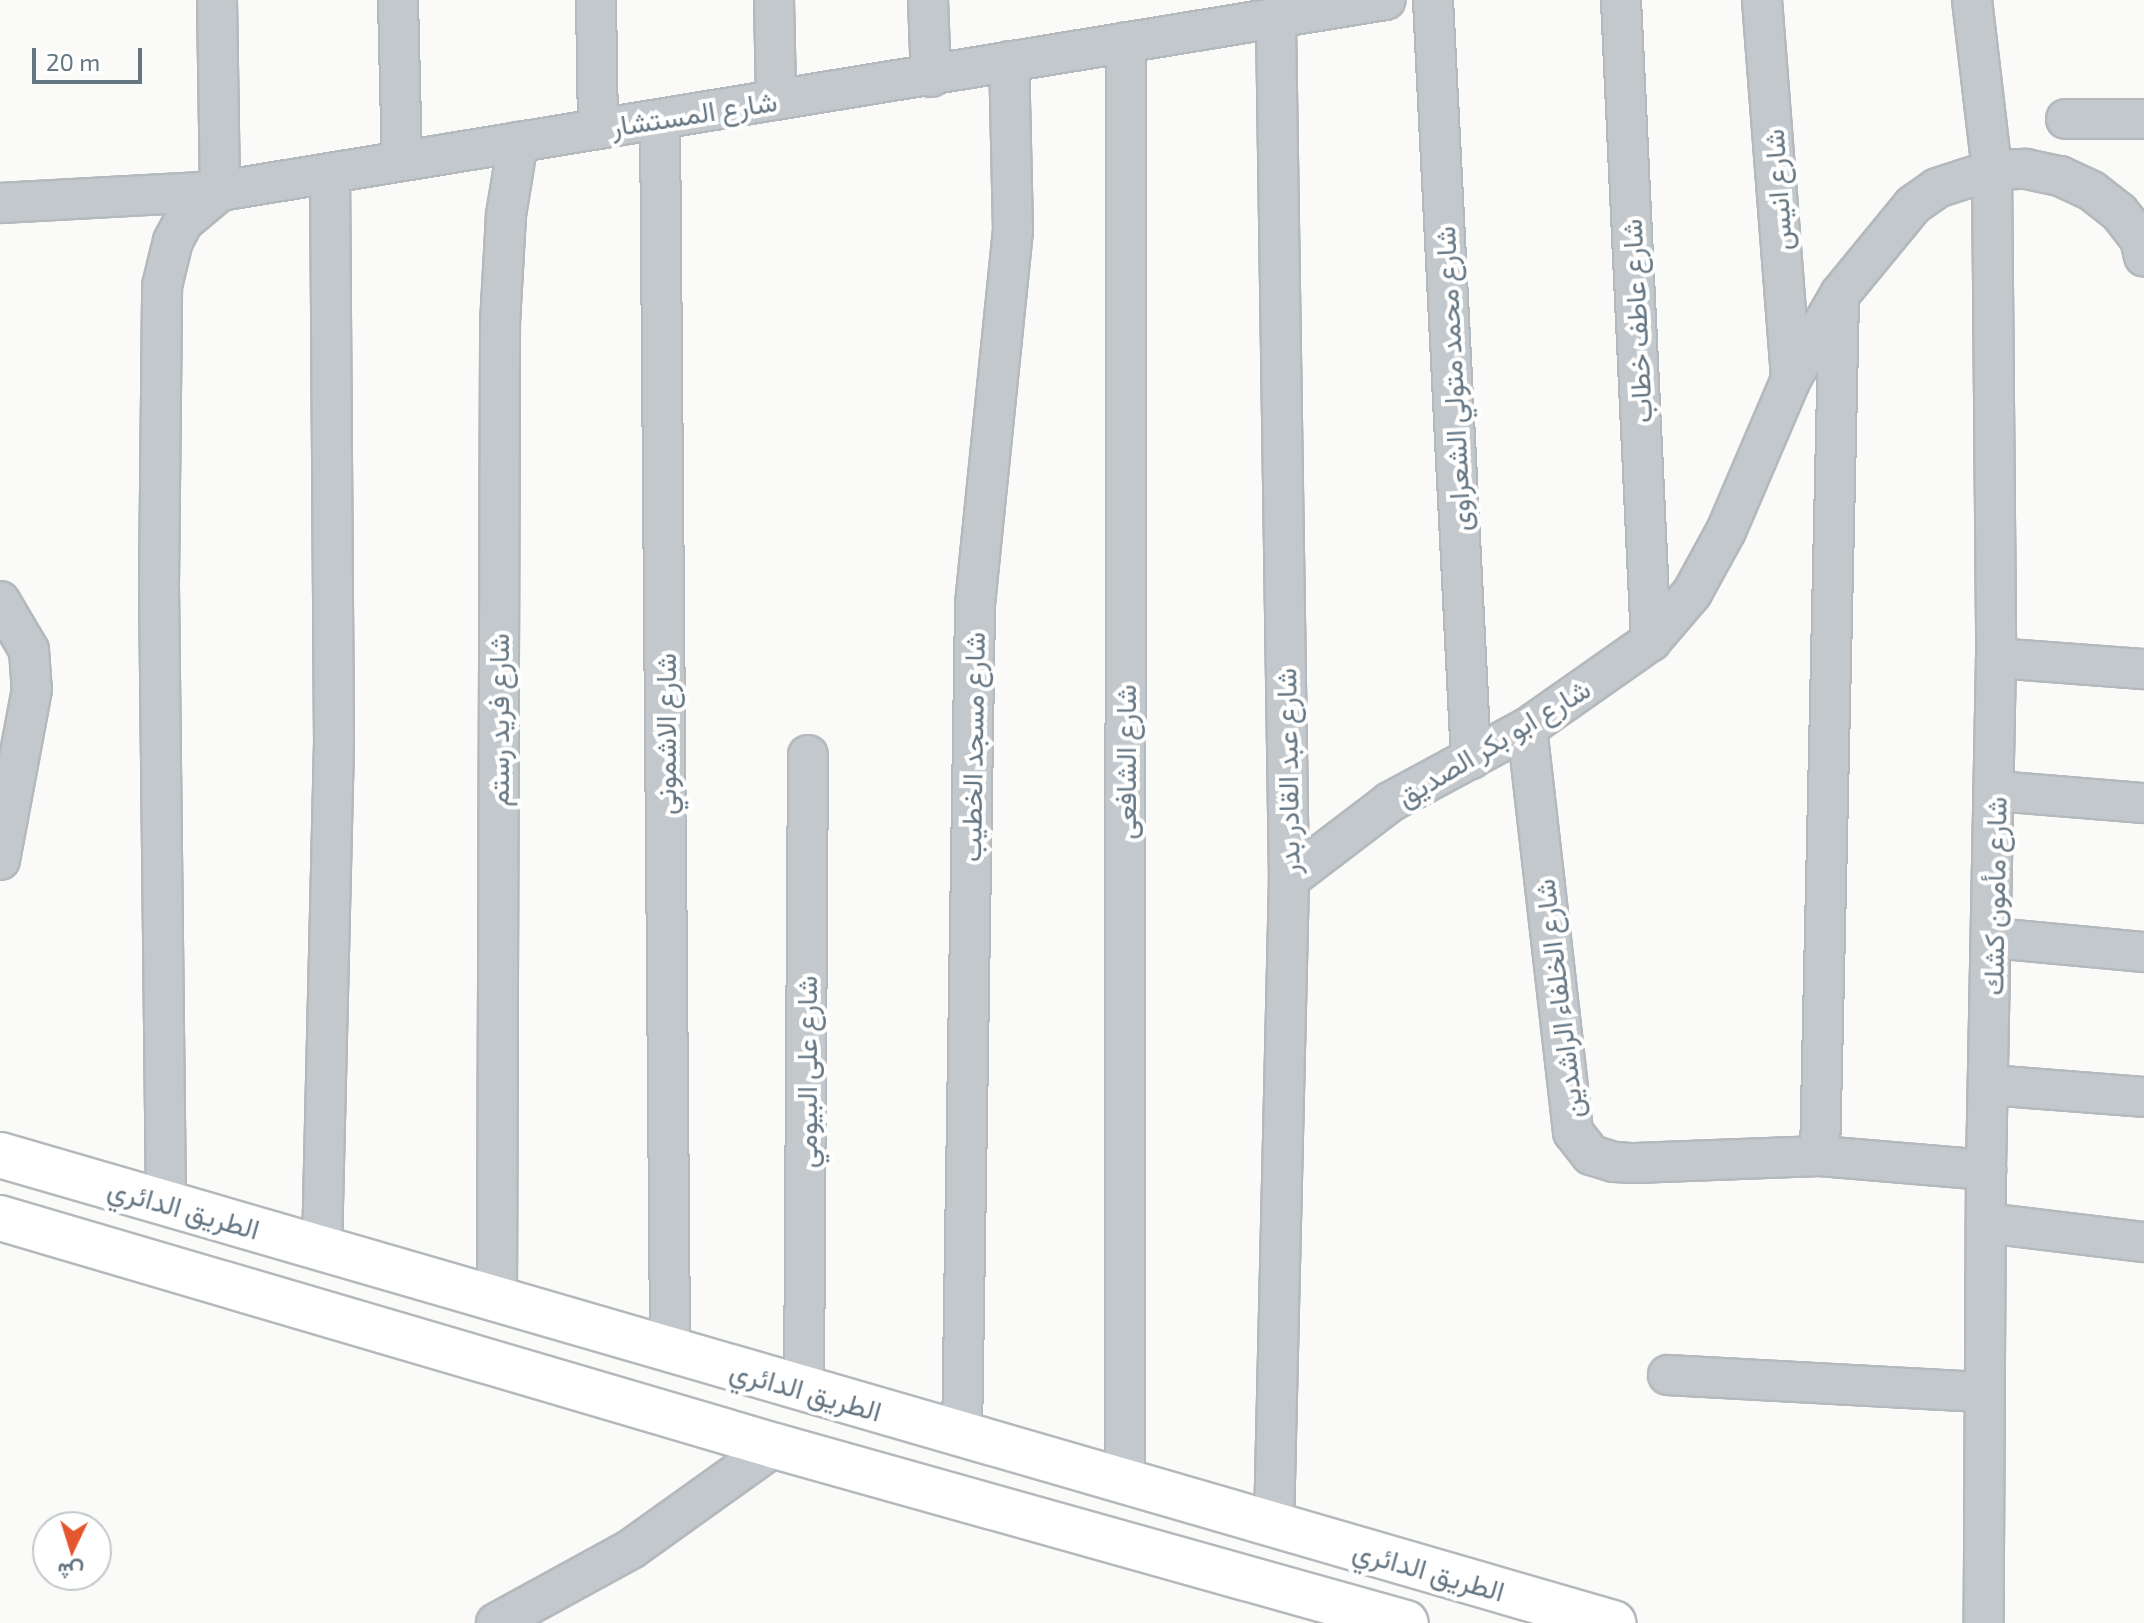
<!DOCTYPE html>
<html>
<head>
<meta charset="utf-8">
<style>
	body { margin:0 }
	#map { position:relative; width:2144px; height:1623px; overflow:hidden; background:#fafaf8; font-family:"Exo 2",Vazirmatn,sans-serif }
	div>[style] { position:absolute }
	.roads { filter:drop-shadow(2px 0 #b4b9bd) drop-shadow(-2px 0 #b4b9bd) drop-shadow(0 2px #b4b9bd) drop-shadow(0 -2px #b4b9bd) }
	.street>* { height:38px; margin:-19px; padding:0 19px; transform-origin:19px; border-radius:19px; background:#c3c8cc }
	.highway>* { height:44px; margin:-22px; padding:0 22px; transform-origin:22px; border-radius:22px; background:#fff }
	span { translate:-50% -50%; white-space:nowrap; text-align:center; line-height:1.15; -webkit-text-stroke:8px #fff; paint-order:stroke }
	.street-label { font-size:28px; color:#657683 }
	.north { position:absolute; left:32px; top:1511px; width:80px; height:80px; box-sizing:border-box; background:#fff; border:2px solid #c1c8cd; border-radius:50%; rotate:184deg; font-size:22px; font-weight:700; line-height:32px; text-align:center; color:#657683 }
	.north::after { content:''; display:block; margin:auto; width:28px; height:36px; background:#e4572e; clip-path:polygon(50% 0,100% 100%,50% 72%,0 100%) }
	.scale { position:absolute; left:32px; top:48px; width:110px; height:36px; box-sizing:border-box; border:4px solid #657683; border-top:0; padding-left:10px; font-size:24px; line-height:28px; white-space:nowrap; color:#657683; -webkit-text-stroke:6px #fff; paint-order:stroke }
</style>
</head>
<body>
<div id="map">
	<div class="roads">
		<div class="street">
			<div style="left:398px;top:0;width:161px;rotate:88.6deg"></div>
			<div style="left:596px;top:0;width:129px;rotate:89.1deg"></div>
			<div style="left:774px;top:0;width:99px;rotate:88.8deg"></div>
			<div style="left:928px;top:0;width:77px;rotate:87.8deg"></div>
			<div style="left:1433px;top:0;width:760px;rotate:87.13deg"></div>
			<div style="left:1621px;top:0;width:642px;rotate:87.32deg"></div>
			<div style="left:1762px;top:0;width:380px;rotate:85.6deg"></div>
			<div style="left:1972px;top:0;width:171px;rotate:83.3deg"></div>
			<div style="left:1992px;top:170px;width:488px;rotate:89.5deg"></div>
			<div style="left:1996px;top:658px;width:512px;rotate:91.12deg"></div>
			<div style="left:1986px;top:1170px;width:453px;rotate:90.3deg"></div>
			<div style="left:660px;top:119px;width:1231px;rotate:89.53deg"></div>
			<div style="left:2066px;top:119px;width:78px"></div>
			<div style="left:0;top:203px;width:220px;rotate:-3.1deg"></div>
			<div style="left:220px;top:191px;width:1181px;rotate:-9.31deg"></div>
			<div style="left:0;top:601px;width:57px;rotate:59.4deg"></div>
			<div style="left:29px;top:650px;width:39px;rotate:86deg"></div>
			<div style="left:32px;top:689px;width:174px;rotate:100.6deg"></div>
			<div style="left:1996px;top:658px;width:148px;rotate:4.3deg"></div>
			<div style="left:1527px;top:728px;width:407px;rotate:83.5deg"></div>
			<div style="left:1573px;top:1132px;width:29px;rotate:52deg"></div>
			<div style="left:1591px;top:1155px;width:24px;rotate:17deg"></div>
			<div style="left:1614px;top:1162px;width:21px;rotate:3deg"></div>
			<div style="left:1635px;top:1163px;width:185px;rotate:-2.2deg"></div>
			<div style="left:1820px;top:1156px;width:167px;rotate:4.8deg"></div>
			<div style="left:1997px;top:791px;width:147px;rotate:4.7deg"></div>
			<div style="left:1289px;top:879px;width:127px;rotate:-37.3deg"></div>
			<div style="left:1390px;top:802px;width:156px;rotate:-28.4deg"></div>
			<div style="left:1527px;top:728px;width:151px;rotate:-35.1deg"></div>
			<div style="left:1651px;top:641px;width:63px;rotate:-49.5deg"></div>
			<div style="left:1692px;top:593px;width:71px;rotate:-61.3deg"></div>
			<div style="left:1726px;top:531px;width:165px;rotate:-66.8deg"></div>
			<div style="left:1791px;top:379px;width:98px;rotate:-60deg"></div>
			<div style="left:1840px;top:294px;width:115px;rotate:-50.6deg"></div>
			<div style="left:1913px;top:205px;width:29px;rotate:-35deg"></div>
			<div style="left:1937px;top:188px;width:58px;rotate:-18.1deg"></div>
			<div style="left:1992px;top:170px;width:34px;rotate:-2deg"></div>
			<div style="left:2026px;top:169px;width:35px;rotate:12deg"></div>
			<div style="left:2060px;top:176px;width:35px;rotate:25deg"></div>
			<div style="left:2092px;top:191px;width:34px;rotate:38deg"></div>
			<div style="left:2119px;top:212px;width:34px;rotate:52deg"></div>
			<div style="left:2140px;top:239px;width:18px;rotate:77deg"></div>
			<div style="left:1993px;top:938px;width:152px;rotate:5.3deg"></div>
			<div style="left:1989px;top:1085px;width:155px;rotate:4.4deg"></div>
			<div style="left:1820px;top:1156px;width:855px;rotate:-88.73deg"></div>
			<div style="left:166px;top:1203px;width:618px;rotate:-90.65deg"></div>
			<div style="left:159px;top:585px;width:299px;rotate:-89.4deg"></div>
			<div style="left:162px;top:286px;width:46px;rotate:-76.3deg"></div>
			<div style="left:173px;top:241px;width:21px;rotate:-62deg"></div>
			<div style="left:183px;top:222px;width:48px;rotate:-40deg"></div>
			<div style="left:220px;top:191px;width:191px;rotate:-90.9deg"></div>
			<div style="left:1986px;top:1223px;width:159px;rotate:6.9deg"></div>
			<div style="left:322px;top:1248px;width:506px;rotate:-88.64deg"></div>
			<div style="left:334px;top:742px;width:569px;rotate:-90.4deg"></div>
			<div style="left:497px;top:1299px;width:976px;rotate:-89.82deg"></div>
			<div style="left:500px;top:323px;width:108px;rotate:-86.8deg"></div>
			<div style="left:506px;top:215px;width:74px;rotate:-80.7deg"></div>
			<div style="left:1668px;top:1375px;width:317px;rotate:3.1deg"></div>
			<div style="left:804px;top:1389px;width:634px;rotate:-89.64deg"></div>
			<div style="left:962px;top:1435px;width:831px;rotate:-89.1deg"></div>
			<div style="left:975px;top:604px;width:375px;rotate:-84.2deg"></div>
			<div style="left:1013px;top:231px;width:170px;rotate:-91.3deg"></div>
			<div style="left:1125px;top:1482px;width:1440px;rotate:-89.96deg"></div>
			<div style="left:1274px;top:1525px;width:646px;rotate:-88.67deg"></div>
			<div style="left:1289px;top:879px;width:861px;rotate:-90.87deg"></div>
			<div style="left:496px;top:1623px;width:154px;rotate:-28.7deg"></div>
			<div style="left:631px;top:1549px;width:177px;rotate:-35.6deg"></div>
		</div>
		<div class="highway">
			<div style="left:0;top:1155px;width:1680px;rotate:16.18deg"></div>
			<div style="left:0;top:1218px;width:808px;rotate:16.39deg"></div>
			<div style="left:775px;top:1446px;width:655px;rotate:15.67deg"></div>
		</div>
	</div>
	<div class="street-label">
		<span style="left:694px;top:113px;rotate:-9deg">شارع المستشار</span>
		<span style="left:1777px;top:190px;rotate:-94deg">شارع انيس</span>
		<span style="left:1636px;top:321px;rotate:-93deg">شارع عاطف خطاب</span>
		<span style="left:1452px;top:379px;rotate:-93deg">شارع محمد متولي الشعراوى</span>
		<span style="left:498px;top:720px;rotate:-90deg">شارع فريد رستم</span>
		<span style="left:665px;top:734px;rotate:-90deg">شارع الاشموني</span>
		<span style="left:1493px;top:742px;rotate:-31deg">شارع ابو بكر الصديق</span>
		<span style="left:972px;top:747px;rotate:-89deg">شارع مسجد الخطيب</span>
		<span style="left:1125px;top:762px;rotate:-90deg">شارع الشافعى</span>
		<span style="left:1287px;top:771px;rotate:-91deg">شارع عبد القادر بدر</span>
		<span style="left:1994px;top:896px;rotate:-89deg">شارع مأمون كشك</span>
		<span style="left:1558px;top:999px;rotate:-97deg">شارع الخلفاء الراشدين</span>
		<span style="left:806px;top:1072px;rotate:-90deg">شارع على البيومي</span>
		<span style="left:184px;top:1208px;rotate:16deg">الطريق الدائري</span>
		<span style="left:806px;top:1390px;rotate:16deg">الطريق الدائري</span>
		<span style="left:1429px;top:1570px;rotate:16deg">الطريق الدائري</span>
	</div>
	<div class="north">ش</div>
	<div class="scale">20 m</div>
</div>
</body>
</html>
